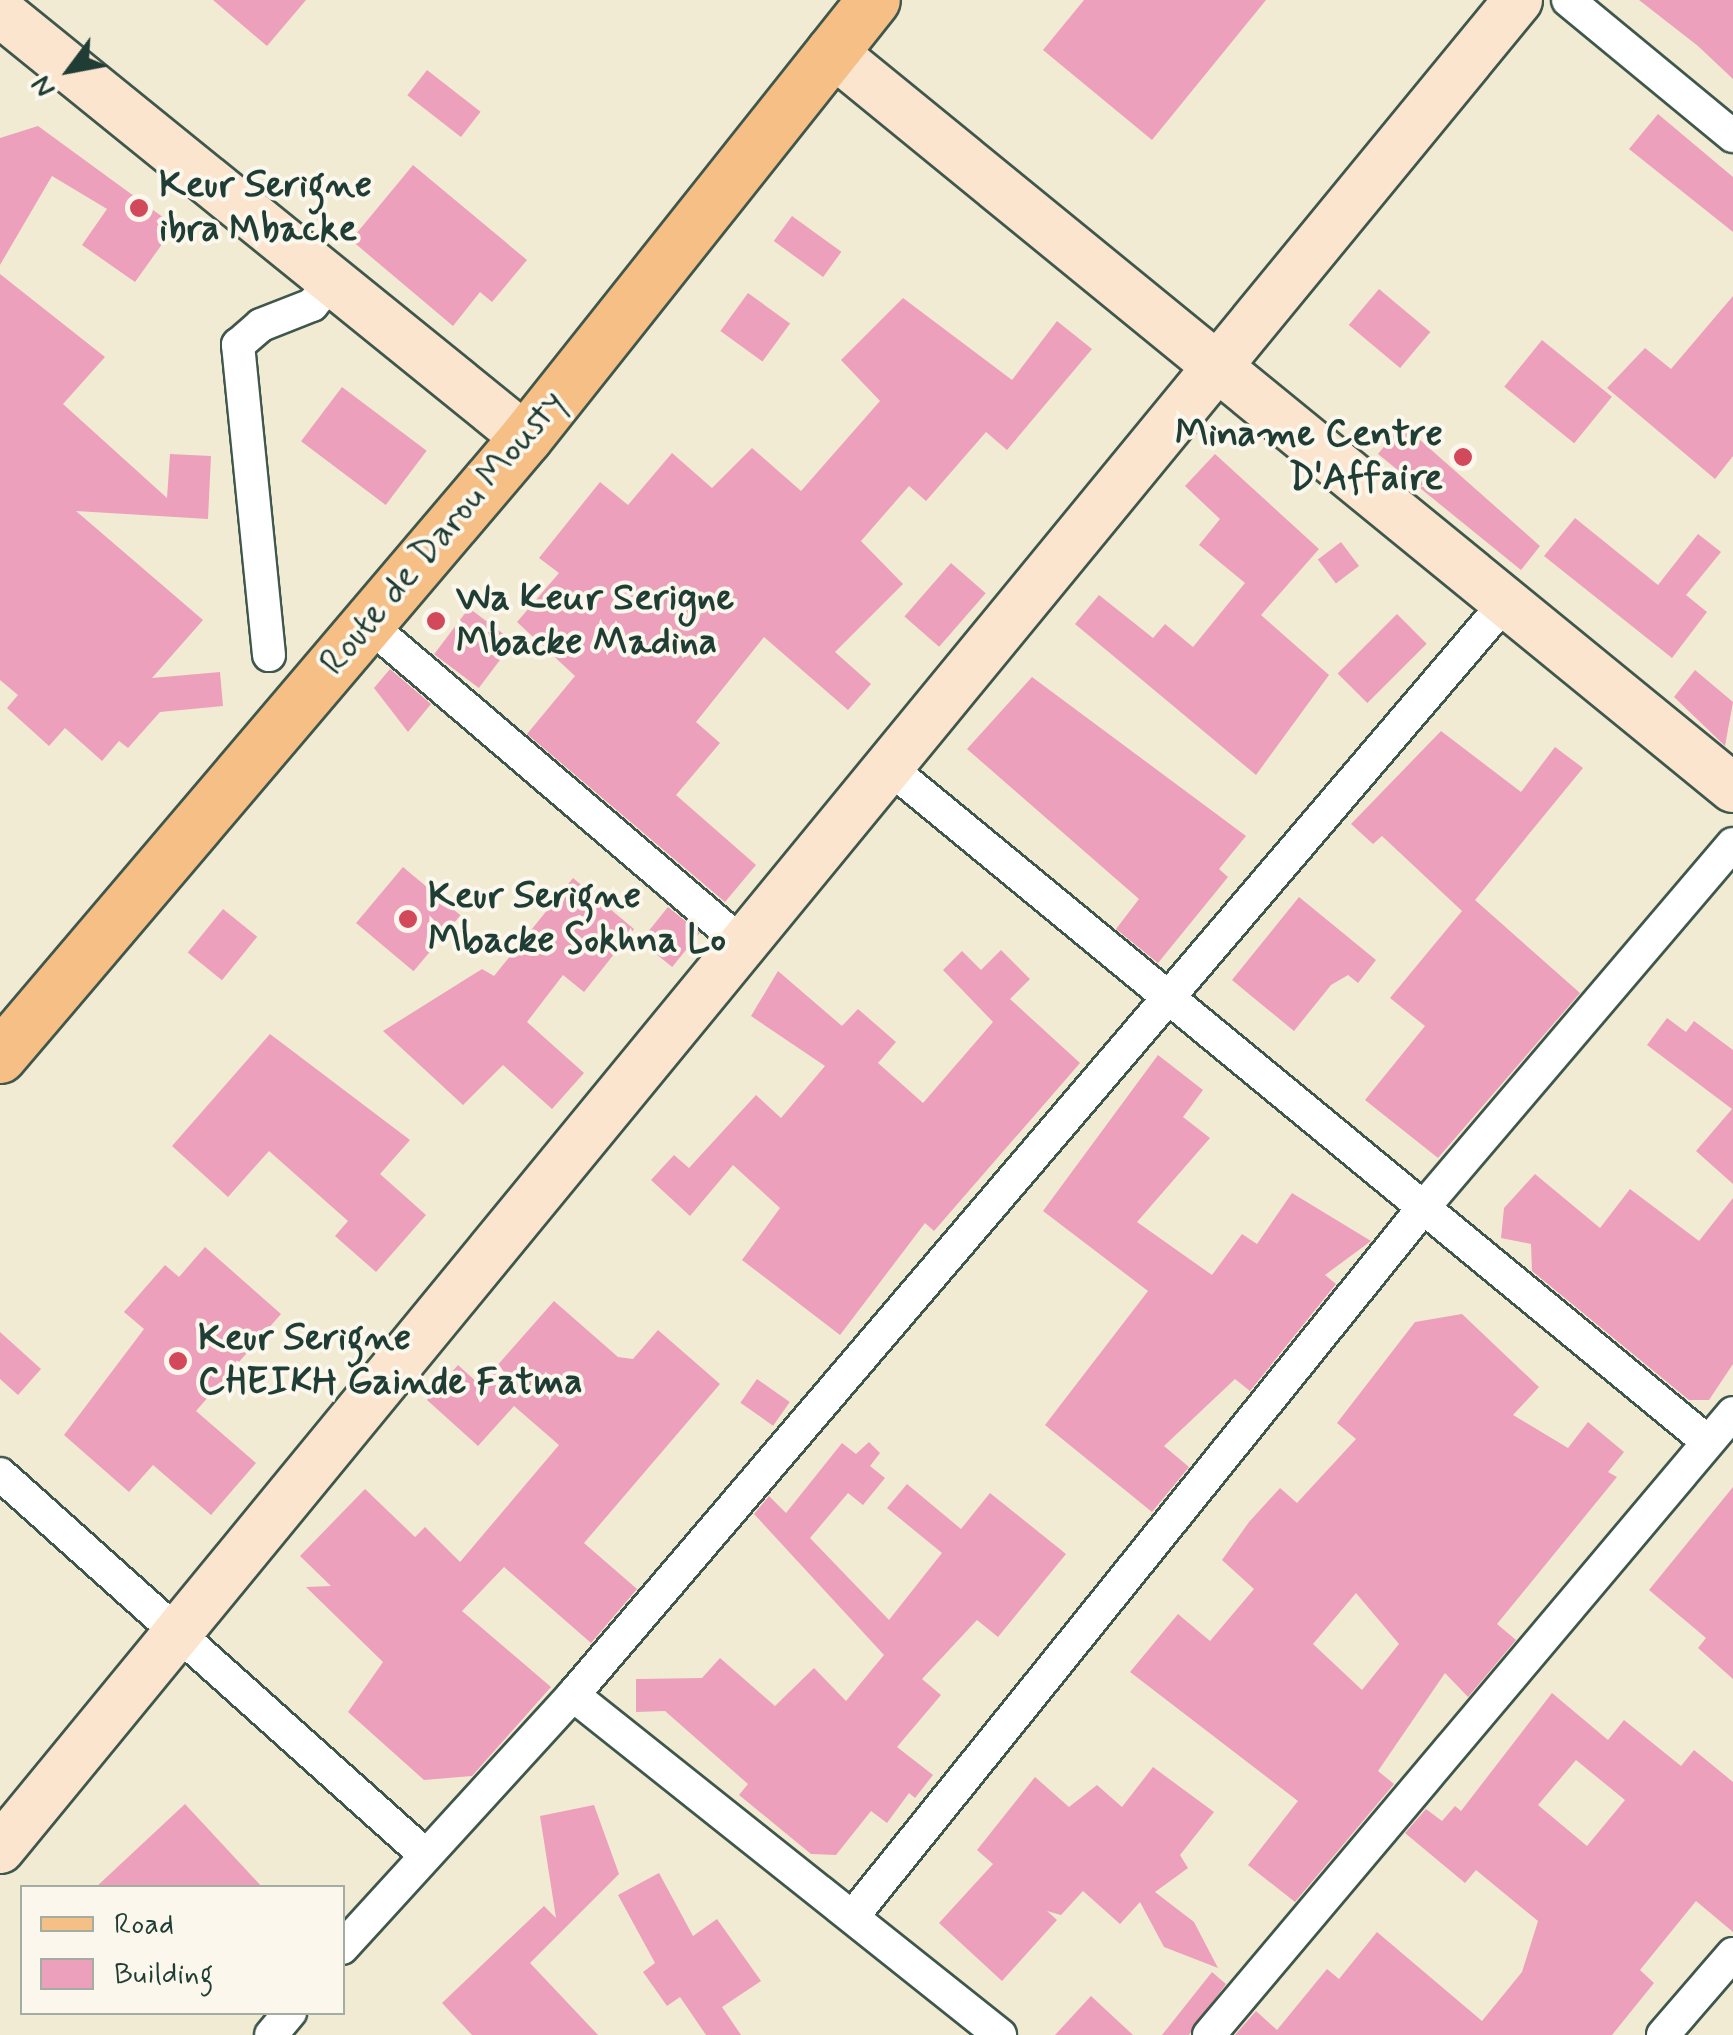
<!DOCTYPE html>
<html>
<head>
<meta charset="utf-8">
<style>
	body { margin:0 }
	#map { position:relative; width:1733px; height:2035px; overflow:hidden; background:#f2ebd3; font-family:Mynerve,sans-serif }
	div>[style] { position:absolute }
	.building>* { inset:0; background:#eda0bc; transform-origin:0 0 }
	.roads { filter:drop-shadow(2px 0 #3f574c) drop-shadow(-2px 0 #3f574c) drop-shadow(0 2px #3f574c) drop-shadow(0 -2px #3f574c) }
	.street>* { height:32px; margin:-16px; padding:0 16px; transform-origin:16px; border-radius:16px; background:#fff }
	.secondary>* { height:48px; margin:-24px; padding:0 24px; transform-origin:24px; border-radius:24px; background:#fbe5cf }
	.primary>* { height:52px; margin:-26px; padding:0 26px; transform-origin:26px; border-radius:26px; background:#f5bf86 }
	.dots>* { width:28px; height:28px; translate:-50% -50%; box-sizing:border-box; border:5px solid #fbf7ec; border-radius:50% }
	span { translate:-50% -50%; white-space:nowrap; text-align:center; line-height:1.15; -webkit-text-stroke:8px #fbf7ec; paint-order:stroke }
	.poi-label { font-size:38px; color:#1f3d34; font-weight:700 }
	.left { translate:0 -50%; text-align:left }
	.right { translate:-100% -50%; text-align:right }
	.street-label { font-size:38px; color:#1f3d34 }
	.legend { position:absolute; left:20px; top:1885px; width:325px; height:130px; box-sizing:border-box; background:#fbf7ec; border:2px solid #a3ada2; margin:0; padding:12px 18px; list-style:none; font-size:30px; color:#1f3d34 }
	.legend li { display:flex; align-items:center; gap:20px; height:50px }
	.legend b { width:50px; border:2px solid #a3ada2 }
	.north { position:absolute; left:20px; top:20px; width:100px; height:100px; -webkit-text-stroke:8px #fbf7ec; paint-order:stroke; rotate:238deg; font-size:28px; font-weight:700; line-height:40px; text-align:center; color:#1f3d34 }
	.north::after { content:''; display:block; margin:auto; width:35px; height:45px; background:#1f3d34; clip-path:polygon(50% 0,100% 100%,50% 72%,0 100%) }
</style>
</head>
<body>
<div id="map">
	<div class="building">
		<div style="clip-path:polygon(213px 0,306px 0,267px 46px)"></div>
		<div style="clip-path:polygon(1084px 0,1266px 0,1152px 140px,1043px 50px)"></div>
		<div style="clip-path:polygon(1639px 0,1733px 0,1733px 79px,1698px 46px)"></div>
		<div style="left:427px;top:70px;width:68px;height:32px;rotate:38deg"></div>
		<div style="clip-path:polygon(1658px 114px,1733px 177px,1733px 232px,1629px 149px)"></div>
		<div style="clip-path:polygon(38px 126px,175px 226px,135px 282px,82px 245px,107px 209px,52px 176px,0 265px,0 138px)"></div>
		<div style="clip-path:polygon(413px 165px,527px 260px,492px 302px,480px 292px,453px 326px,351px 240px)"></div>
		<div style="left:792px;top:216px;width:61px;height:31px;rotate:36deg"></div>
		<div style="clip-path:polygon(0 274px,105px 357px,63px 404px,167px 498px,170px 454px,211px 456px,208px 519px,76px 511px,203px 620px,152px 678px,220px 672px,223px 706px,160px 712px,128px 748px,119px 741px,102px 761px,65px 728px,49px 746px,7px 708px,18px 695px,0 680px)"></div>
		<div style="left:1379px;top:289px;width:67px;height:47px;rotate:40deg"></div>
		<div style="left:748px;top:293px;width:52px;height:47px;rotate:36deg"></div>
		<div style="clip-path:polygon(1733px 296px,1733px 456px,1715px 479px,1607px 388px,1645px 348px,1671px 369px)"></div>
		<div style="clip-path:polygon(903px 298px,1012px 380px,1057px 321px,1092px 349px,1007px 450px,986px 432px,926px 501px,909px 486px,861px 541px,903px 584px,835px 652px,871px 684px,848px 710px,764px 637px,696px 722px,720px 743px,676px 795px,756px 865px,725px 902px,527px 734px,575px 676px,517px 622px,559px 573px,539px 558px,600px 482px,628px 505px,672px 453px,712px 488px,752px 448px,801px 491px,880px 401px,841px 360px)"></div>
		<div style="left:1542px;top:340px;width:90px;height:60px;rotate:39deg"></div>
		<div style="left:342px;top:387px;width:106px;height:68px;rotate:37deg"></div>
		<div style="clip-path:polygon(1402px 424px,1540px 546px,1521px 570px,1378px 454px)"></div>
		<div style="clip-path:polygon(1215px 454px,1319px 549px,1261px 615px,1329px 675px,1256px 775px,1075px 624px,1099px 595px,1153px 638px,1165px 624px,1193px 647px,1245px 583px,1199px 545px,1220px 519px,1185px 486px)"></div>
		<div style="clip-path:polygon(1575px 518px,1658px 585px,1698px 534px,1721px 552px,1686px 595px,1707px 612px,1672px 658px,1544px 556px)"></div>
		<div style="left:1341px;top:542px;width:30px;height:29px;rotate:53deg"></div>
		<div style="left:951px;top:563px;width:46px;height:71px;rotate:41deg"></div>
		<div style="left:469px;top:608px;width:56px;height:58px;rotate:37deg"></div>
		<div style="left:1397px;top:614px;width:42px;height:84px;rotate:45deg"></div>
		<div style="clip-path:polygon(390px 669px,431px 704px,408px 732px,374px 688px)"></div>
		<div style="clip-path:polygon(1695px 670px,1733px 702px,1725px 746px,1674px 697px)"></div>
		<div style="clip-path:polygon(1032px 677px,1246px 836px,1219px 869px,1228px 877px,1158px 963px,1116px 929px,1139px 899px,967px 749px)"></div>
		<div style="clip-path:polygon(1441px 731px,1521px 792px,1555px 747px,1583px 768px,1475px 900px,1580px 993px,1438px 1158px,1365px 1100px,1425px 1026px,1390px 998px,1462px 911px,1382px 836px,1373px 844px,1351px 824px)"></div>
		<div style="left:403px;top:867px;width:75px;height:73px;rotate:40deg"></div>
		<div style="clip-path:polygon(573px 878px,634px 929px,584px 992px,563px 975px,527px 1022px,584px 1073px,552px 1109px,503px 1065px,463px 1105px,383px 1031px,482px 969px,494px 976px)"></div>
		<div style="clip-path:polygon(1299px 897px,1376px 960px,1358px 983px,1348px 975px,1331px 985px,1294px 1031px,1232px 980px)"></div>
		<div style="left:668px;top:907px;width:41px;height:44px;rotate:39deg"></div>
		<div style="left:223px;top:909px;width:44px;height:56px;rotate:39deg"></div>
		<div style="clip-path:polygon(1001px 950px,1030px 979px,1010px 999px,1080px 1063px,934px 1231px,925px 1223px,840px 1335px,742px 1260px,780px 1208px,733px 1165px,690px 1216px,651px 1180px,674px 1155px,689px 1168px,756px 1095px,781px 1118px,825px 1066px,751px 1016px,778px 971px,842px 1026px,858px 1009px,896px 1042px,878px 1063px,923px 1103px,993px 1022px,943px 970px,962px 951px,981px 970px)"></div>
		<div style="clip-path:polygon(1667px 1018px,1686px 1032px,1694px 1021px,1733px 1050px,1733px 1184px,1696px 1151px,1732px 1109px,1647px 1045px)"></div>
		<div style="clip-path:polygon(270px 1034px,410px 1140px,380px 1174px,426px 1215px,376px 1272px,335px 1236px,348px 1221px,269px 1151px,228px 1197px,172px 1146px)"></div>
		<div style="clip-path:polygon(1158px 1055px,1203px 1090px,1183px 1117px,1210px 1138px,1137px 1222px,1212px 1275px,1242px 1234px,1257px 1244px,1292px 1193px,1371px 1241px,1325px 1275px,1336px 1284px,1250px 1391px,1235px 1379px,1164px 1446px,1189px 1467px,1152px 1512px,1045px 1425px,1148px 1291px,1043px 1211px)"></div>
		<div style="clip-path:polygon(1535px 1174px,1600px 1228px,1630px 1189px,1699px 1241px,1733px 1198px,1733px 1364px,1709px 1400px,1689px 1400px,1532px 1271px,1531px 1244px,1501px 1238px,1504px 1208px)"></div>
		<div style="clip-path:polygon(205px 1247px,281px 1314px,196px 1411px,256px 1463px,211px 1515px,153px 1465px,129px 1492px,64px 1435px,144px 1329px,124px 1312px,165px 1265px,179px 1277px)"></div>
		<div style="clip-path:polygon(554px 1301px,618px 1357px,633px 1359px,658px 1330px,720px 1384px,584px 1543px,637px 1589px,591px 1643px,504px 1567px,462px 1611px,551px 1687px,472px 1776px,424px 1780px,348px 1712px,383px 1662px,306px 1587px,331px 1586px,300px 1556px,365px 1489px,415px 1537px,425px 1527px,460px 1562px,559px 1445px,514px 1406px,478px 1446px,427px 1400px,458px 1365px,480px 1385px)"></div>
		<div style="clip-path:polygon(evenodd,1462px 1314px,1539px 1387px,1513px 1415px,1568px 1448px,1588px 1422px,1624px 1452px,1608px 1472px,1617px 1477px,1497px 1624px,1516px 1640px,1468px 1697px,1445px 1673px,1378px 1771px,1394px 1784px,1295px 1902px,1248px 1865px,1298px 1801px,1130px 1672px,1178px 1614px,1210px 1641px,1254px 1589px,1222px 1560px,1249px 1522px,1280px 1488px,1297px 1503px,1356px 1439px,1337px 1423px,1415px 1322px,1462px 1314px,1356px 1593px,1399px 1644px,1362px 1690px,1313px 1644px,1356px 1593px)"></div>
		<div style="clip-path:polygon(0 1332px,41px 1369px,18px 1395px,0 1379px)"></div>
		<div style="left:757px;top:1379px;width:40px;height:29px;rotate:35deg"></div>
		<div style="clip-path:polygon(869px 1442px,880px 1453px,870px 1466px,885px 1478px,863px 1505px,848px 1493px,810px 1538px,889px 1620px,942px 1553px,887px 1508px,907px 1484px,961px 1529px,990px 1493px,1066px 1554px,998px 1637px,977px 1620px,922px 1679px,941px 1695px,897px 1747px,933px 1775px,915px 1798px,909px 1793px,887px 1823px,871px 1811px,836px 1855px,811px 1854px,739px 1795px,748px 1784px,665px 1711px,636px 1712px,636px 1679px,702px 1678px,720px 1658px,775px 1706px,814px 1668px,846px 1701px,884px 1655px,754px 1514px,769px 1496px,786px 1513px,842px 1443px,856px 1454px)"></div>
		<div style="clip-path:polygon(1733px 1487px,1733px 1679px,1698px 1648px,1706px 1638px,1649px 1590px)"></div>
		<div style="clip-path:polygon(evenodd,1552px 1693px,1608px 1740px,1624px 1720px,1681px 1766px,1694px 1750px,1733px 1782px,1733px 1932px,1696px 1901px,1640px 1970px,1654px 1983px,1612px 2035px,1235px 2035px,1256px 2011px,1277px 2030px,1327px 1969px,1339px 1979px,1377px 1932px,1482px 2021px,1522px 1972px,1538px 1921px,1476px 1870px,1465px 1883px,1405px 1833px,1426px 1809px,1442px 1821px,1455px 1806px,1461px 1811px,1552px 1693px,1576px 1760px,1625px 1800px,1587px 1846px,1538px 1805px,1576px 1760px)"></div>
		<div style="clip-path:polygon(1153px 1767px,1214px 1812px,1180px 1855px,1188px 1868px,1155px 1892px,1194px 1922px,1218px 1968px,1164px 1947px,1140px 1902px,1120px 1924px,1083px 1891px,1061px 1915px,1047px 1911px,1057px 1920px,1002px 1981px,939px 1923px,993px 1864px,977px 1850px,1035px 1777px,1069px 1807px,1097px 1785px,1122px 1807px)"></div>
		<div style="clip-path:polygon(185px 1804px,263px 1888px,95px 1888px)"></div>
		<div style="clip-path:polygon(594px 1805px,619px 1874px,530px 1963px,598px 2035px,472px 2035px,442px 2003px,544px 1906px,556px 1918px,540px 1816px)"></div>
		<div style="clip-path:polygon(659px 1873px,693px 1936px,717px 1919px,761px 1981px,722px 2007px,741px 2035px,706px 2035px,680px 1997px,667px 2006px,643px 1972px,655px 1963px,618px 1895px)"></div>
		<div style="clip-path:polygon(1212px 1972px,1226px 1984px,1189px 2035px,1162px 2035px)"></div>
		<div style="clip-path:polygon(1091px 1996px,1133px 2035px,1055px 2035px)"></div>
	</div>
	<div class="roads">
		<div class="street">
			<div style="left:1568px;top:0;width:214px;rotate:39.5deg"></div>
			<div style="left:368px;top:624px;width:496px;rotate:40.5deg"></div>
			<div style="left:269px;top:655px;width:312px;rotate:-95.7deg"></div>
			<div style="left:238px;top:345px;width:30px;rotate:-41deg"></div>
			<div style="left:261px;top:325px;width:55px;rotate:-21.4deg"></div>
			<div style="left:312px;top:305px;width:31px;rotate:-50deg"></div>
			<div style="left:891px;top:769px;width:1058px;rotate:39.48deg"></div>
			<div style="left:0;top:1474px;width:567px;rotate:41.85deg"></div>
			<div style="left:573px;top:1695px;width:546px;rotate:38.53deg"></div>
			<div style="left:853px;top:1916px;width:909px;rotate:-51.16deg"></div>
			<div style="left:1423px;top:1208px;width:478px;rotate:-49.6deg"></div>
			<div style="left:342px;top:1948px;width:343px;rotate:-47.6deg"></div>
			<div style="left:573px;top:1695px;width:1436px;rotate:-49.52deg"></div>
			<div style="left:271px;top:2035px;width:30px;rotate:-50deg"></div>
			<div style="left:1209px;top:2035px;width:813px;rotate:-49.89deg"></div>
			<div style="left:1663px;top:2035px;width:107px;rotate:-49.2deg"></div>
		</div>
		<div class="secondary">
			<div style="left:0;top:12px;width:677px;rotate:39deg"></div>
			<div style="left:831px;top:51px;width:1165px;rotate:39.25deg"></div>
			<div style="left:0;top:1849px;width:2392px;rotate:-50.61deg"></div>
		</div>
		<div class="primary">
			<div style="left:0;top:1057px;width:812px;rotate:-49.64deg"></div>
			<div style="left:526px;top:438px;width:559px;rotate:-51.53deg"></div>
		</div>
	</div>
	<div class="dots">
		<div style="left:139px;top:208px;background:#d1495b"></div>
		<div style="left:1463px;top:457px;background:#d1495b"></div>
		<div style="left:436px;top:621px;background:#d1495b"></div>
		<div style="left:408px;top:919px;background:#d1495b"></div>
		<div style="left:178px;top:1361px;background:#d1495b"></div>
	</div>
	<div class="poi-label">
		<span class="left" style="left:159px;top:208px">Keur Serigne<br>ibra Mbacke</span>
		<span class="right" style="left:1443px;top:457px">Miname Centre<br>D'Affaire</span>
		<span class="left" style="left:456px;top:621px">Wa Keur Serigne<br>Mbacke Madina</span>
		<span class="left" style="left:428px;top:919px">Keur Serigne<br>Mbacke Sokhna Lo</span>
		<span class="left" style="left:198px;top:1361px">Keur Serigne<br>CHEIKH Gainde Fatma</span>
	</div>
	<div class="street-label">
		<span style="left:443px;top:533px;rotate:-50deg">Route de Darou Mousty</span>
	</div>
	<ul class="legend">
	<li><b style="height:12px;background:#f5bf86"></b>Road</li>
	<li><b style="height:28px;background:#eda0bc"></b>Building</li>
	</ul>
	<div class="north">N</div>
</div>
</body>
</html>
